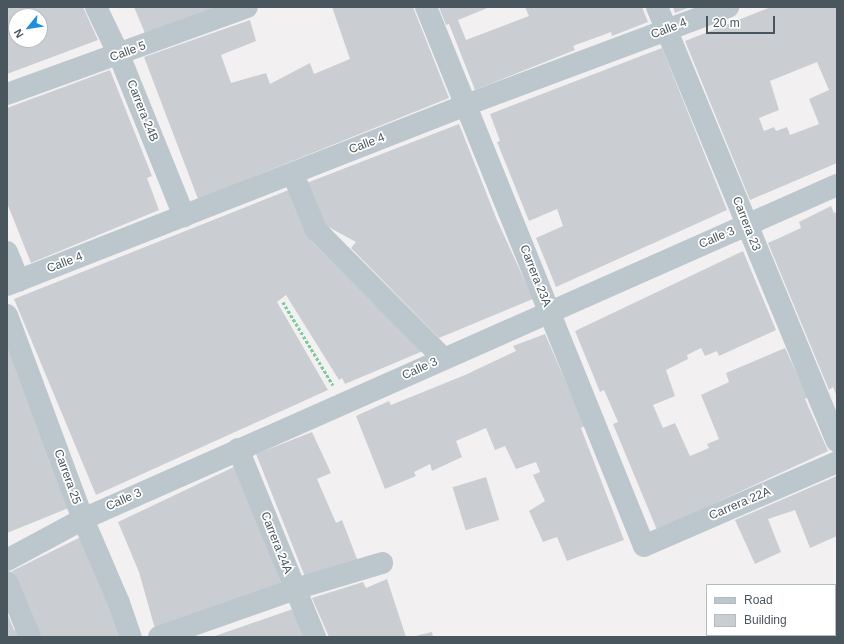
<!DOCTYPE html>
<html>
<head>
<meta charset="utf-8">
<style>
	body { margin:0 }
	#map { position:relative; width:844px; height:644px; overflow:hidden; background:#f3f0f1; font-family:Arial,sans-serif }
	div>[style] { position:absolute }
	.building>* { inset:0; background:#caced3; transform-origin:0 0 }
	.path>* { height:2.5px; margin-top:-1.25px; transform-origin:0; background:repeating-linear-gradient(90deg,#79cc97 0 3px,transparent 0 5px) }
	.minor>* { height:22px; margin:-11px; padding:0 11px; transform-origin:11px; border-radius:11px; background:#bcc7cd }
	span { translate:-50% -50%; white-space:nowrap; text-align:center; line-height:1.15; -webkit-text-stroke:3.5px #fff; paint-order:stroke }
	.street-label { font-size:12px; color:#49565d }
	.frame { position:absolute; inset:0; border:8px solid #49565d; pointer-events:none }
	.legend { position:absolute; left:706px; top:584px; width:130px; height:52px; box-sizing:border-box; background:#fff; border:1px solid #b6bbbe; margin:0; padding:5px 7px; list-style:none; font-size:12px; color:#49565d }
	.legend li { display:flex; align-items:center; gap:8px; height:20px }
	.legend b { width:20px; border:1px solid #b6bbbe }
	.north { position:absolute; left:8px; top:8px; width:40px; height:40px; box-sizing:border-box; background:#fff; border:1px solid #b6bbbe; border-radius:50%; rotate:240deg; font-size:11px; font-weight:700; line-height:16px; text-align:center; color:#49565d }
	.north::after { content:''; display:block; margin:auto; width:14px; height:18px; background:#1e8edf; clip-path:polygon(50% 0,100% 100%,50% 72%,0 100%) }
	.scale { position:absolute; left:706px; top:16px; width:69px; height:18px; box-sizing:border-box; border:2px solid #49565d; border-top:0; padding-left:5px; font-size:12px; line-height:14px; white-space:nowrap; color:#49565d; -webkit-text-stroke:3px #fff; paint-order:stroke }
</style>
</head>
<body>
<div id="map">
	<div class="building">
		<div style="clip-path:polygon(evenodd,7px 7px,83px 7px,98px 40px,7px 74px,7px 7px,16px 16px,40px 16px,40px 40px,16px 40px,16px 16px)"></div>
		<div style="clip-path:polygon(134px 7px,233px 7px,147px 38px)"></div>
		<div style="clip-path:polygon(332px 7px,413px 7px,449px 98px,198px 199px,144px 57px,250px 20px,256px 41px,221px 55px,231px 83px,266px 73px,270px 84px,310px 63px,314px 74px,350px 59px)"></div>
		<div style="clip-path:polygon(439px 7px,490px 7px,458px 20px,466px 40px,529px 16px,525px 7px,642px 7px,648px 22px,612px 36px,611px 32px,573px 46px,575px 50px,475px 90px,449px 24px,446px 25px)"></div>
		<div style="clip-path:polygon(673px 7px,690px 7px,675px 13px)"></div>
		<div style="clip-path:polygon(evenodd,771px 7px,837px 7px,837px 163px,750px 200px,685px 41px,771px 7px,817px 62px,829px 90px,809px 99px,819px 124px,790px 135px,787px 127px,776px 131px,774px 127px,764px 131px,759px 118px,779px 110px,770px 81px,817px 62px)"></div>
		<div style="clip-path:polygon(662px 48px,727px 210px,556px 287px,536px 238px,563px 226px,557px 209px,529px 221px,497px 142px,500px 141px,490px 114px)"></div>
		<div style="clip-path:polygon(110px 70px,152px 176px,147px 178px,159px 210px,31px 263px,7px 203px,7px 108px)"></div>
		<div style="clip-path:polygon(459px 124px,497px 220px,533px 299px,439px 338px,351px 248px,356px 242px,321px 223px,304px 184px)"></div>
		<div style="clip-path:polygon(291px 189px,311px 241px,423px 351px,345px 384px,342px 378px,339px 380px,286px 295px,277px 302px,328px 390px,96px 495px,14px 299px)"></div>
		<div style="clip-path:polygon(831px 206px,834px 213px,837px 212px,837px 397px,833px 387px,829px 390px,768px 243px,801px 228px,799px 222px)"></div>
		<div style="clip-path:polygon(743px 251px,776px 330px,719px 356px,717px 351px,705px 356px,701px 348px,687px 355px,688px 359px,666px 370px,675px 396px,653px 405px,663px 428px,675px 423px,690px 456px,709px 448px,707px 444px,719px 439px,701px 395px,729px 382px,726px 373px,785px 348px,808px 397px,805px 399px,828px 451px,657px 530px,613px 424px,618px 422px,604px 390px,600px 392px,575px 331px)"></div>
		<div style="clip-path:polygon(7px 332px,81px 503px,7px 533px)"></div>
		<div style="clip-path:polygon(545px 334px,585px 426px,581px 428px,624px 540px,567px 561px,557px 537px,543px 542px,529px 511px,545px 501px,533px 475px,540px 472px,536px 462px,516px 469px,505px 446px,495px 450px,486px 428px,456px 441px,462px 457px,432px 471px,430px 464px,414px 472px,416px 476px,385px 489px,356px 416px,389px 401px,391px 405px,465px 375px,516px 351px,513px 346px)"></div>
		<div style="clip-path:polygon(312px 432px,331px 473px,317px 479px,336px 523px,342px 520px,359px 564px,309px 587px,256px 454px)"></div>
		<div style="clip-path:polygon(236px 466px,286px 596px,157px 636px,139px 572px,118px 522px)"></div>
		<div style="clip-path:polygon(837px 476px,837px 536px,810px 548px,795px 510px,768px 519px,781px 552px,755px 564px,735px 520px)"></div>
		<div style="left:486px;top:477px;width:45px;height:35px;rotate:73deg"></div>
		<div style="clip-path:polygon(91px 532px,126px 637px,39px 637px,12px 571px)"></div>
		<div style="clip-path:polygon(387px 579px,406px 637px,329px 637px,312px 598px,363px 582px,366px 588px)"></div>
		<div style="clip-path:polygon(293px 609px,304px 637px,212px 637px)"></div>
		<div style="clip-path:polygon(7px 613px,14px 630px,17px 629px,21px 637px,7px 637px)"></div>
		<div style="clip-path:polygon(432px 632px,433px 637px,415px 637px,415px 636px)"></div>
	</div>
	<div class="path">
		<div style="left:283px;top:302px;width:97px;rotate:58.9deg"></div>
	</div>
	<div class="minor">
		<div style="left:96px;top:7px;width:53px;rotate:64.4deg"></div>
		<div style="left:119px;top:55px;width:174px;rotate:68deg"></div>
		<div style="left:426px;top:7px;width:581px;rotate:67.98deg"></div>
		<div style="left:644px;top:546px;width:210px;rotate:-23.5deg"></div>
		<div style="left:657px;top:7px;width:470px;rotate:67.5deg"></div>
		<div style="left:7px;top:94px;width:255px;rotate:-19.9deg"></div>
		<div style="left:293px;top:174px;width:61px;rotate:67.7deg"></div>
		<div style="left:316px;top:230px;width:180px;rotate:45.2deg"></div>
		<div style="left:7px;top:252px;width:31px;rotate:68deg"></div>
		<div style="left:7px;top:285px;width:493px;rotate:-21.4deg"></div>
		<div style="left:466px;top:105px;width:280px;rotate:-20.5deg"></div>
		<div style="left:7px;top:315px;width:218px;rotate:69.6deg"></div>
		<div style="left:83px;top:519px;width:91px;rotate:66.8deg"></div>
		<div style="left:119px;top:603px;width:36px;rotate:71deg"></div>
		<div style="left:238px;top:449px;width:203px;rotate:67.7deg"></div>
		<div style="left:7px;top:560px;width:86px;rotate:-28.3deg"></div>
		<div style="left:83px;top:519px;width:825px;rotate:-23.89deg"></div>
		<div style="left:7px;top:582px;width:60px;rotate:67.3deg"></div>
		<div style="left:159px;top:637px;width:144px;rotate:-19.4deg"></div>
		<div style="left:295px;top:589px;width:91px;rotate:-16.6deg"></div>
	</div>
	<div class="street-label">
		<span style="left:669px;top:29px;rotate:-21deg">Calle 4</span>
		<span style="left:128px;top:52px;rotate:-20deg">Calle 5</span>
		<span style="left:142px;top:111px;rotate:68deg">Carrera 24B</span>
		<span style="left:367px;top:144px;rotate:-21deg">Calle 4</span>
		<span style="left:746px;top:224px;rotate:68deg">Carrera 23</span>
		<span style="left:717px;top:238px;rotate:-23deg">Calle 3</span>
		<span style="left:65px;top:263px;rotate:-21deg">Calle 4</span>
		<span style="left:535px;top:276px;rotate:68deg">Carrera 23A</span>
		<span style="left:420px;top:369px;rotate:-24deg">Calle 3</span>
		<span style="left:67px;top:477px;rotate:70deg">Carrera 25</span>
		<span style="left:124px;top:500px;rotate:-24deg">Calle 3</span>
		<span style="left:740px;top:504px;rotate:-23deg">Carrera 22A</span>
		<span style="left:276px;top:543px;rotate:68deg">Carrera 24A</span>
	</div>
	<div class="frame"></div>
	<ul class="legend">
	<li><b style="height:5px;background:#bcc7cd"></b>Road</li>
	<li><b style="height:11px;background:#caced3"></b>Building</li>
	</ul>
	<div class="north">N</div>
	<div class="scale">20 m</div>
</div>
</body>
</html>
